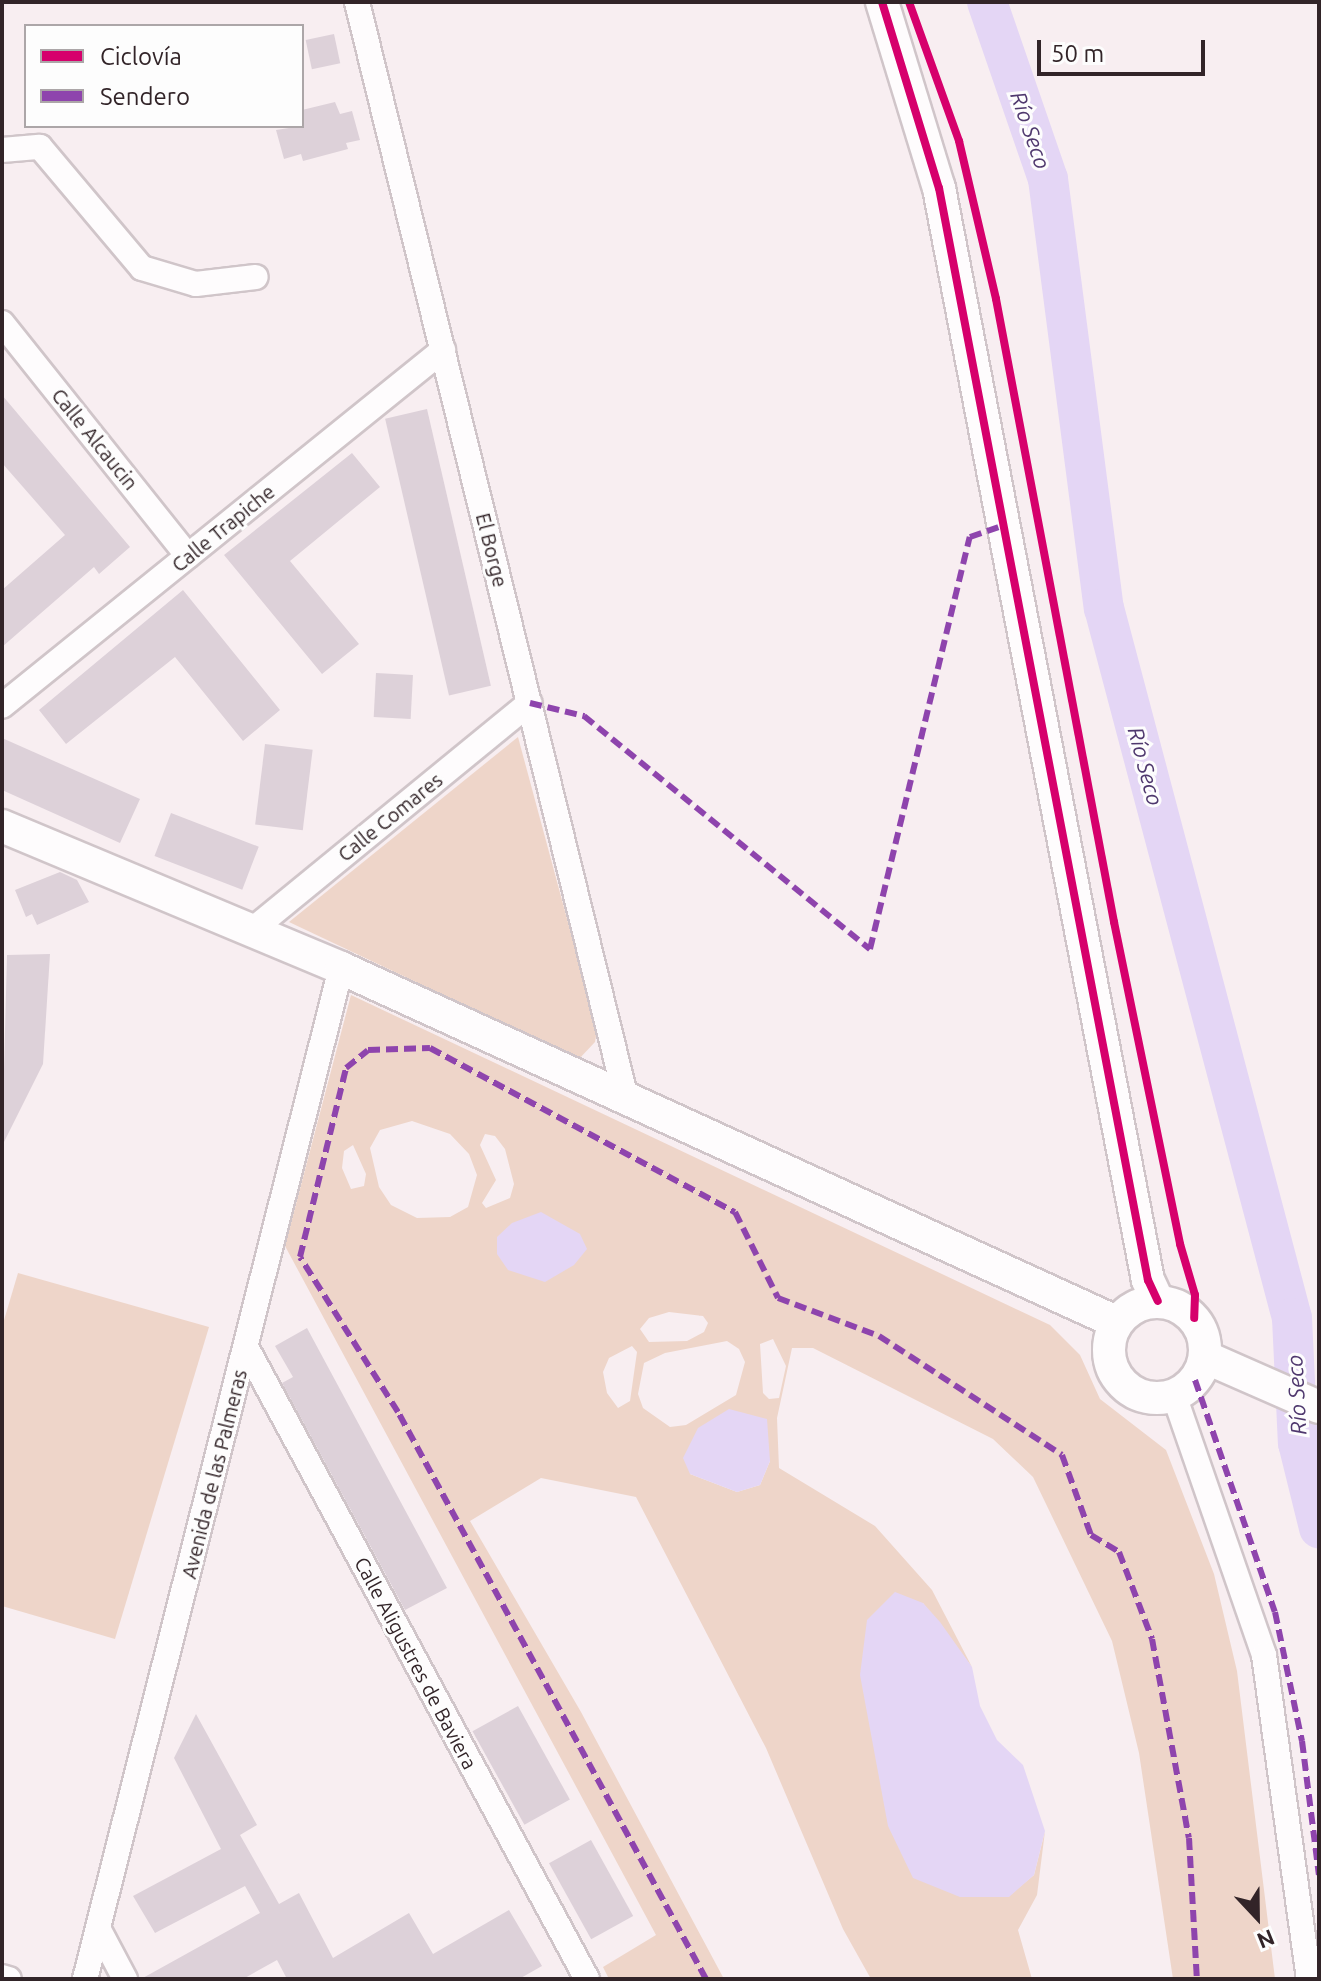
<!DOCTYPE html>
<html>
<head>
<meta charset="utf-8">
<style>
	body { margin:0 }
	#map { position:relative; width:1321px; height:1981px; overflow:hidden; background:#f8eef1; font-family:Ubuntu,sans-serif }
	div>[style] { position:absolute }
	.green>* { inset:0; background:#eed5c9 }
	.water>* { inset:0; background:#e4d6f5 }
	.river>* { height:40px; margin:-20px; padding:0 20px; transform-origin:20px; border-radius:20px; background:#e4d6f5 }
	.building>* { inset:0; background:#ddd1d9; transform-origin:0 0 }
	.roads { filter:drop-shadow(2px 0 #d0c5c9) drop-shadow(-2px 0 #d0c5c9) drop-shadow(0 2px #d0c5c9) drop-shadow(0 -2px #d0c5c9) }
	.street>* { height:24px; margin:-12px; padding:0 12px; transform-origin:12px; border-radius:12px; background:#fefcfd }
	.secondary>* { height:32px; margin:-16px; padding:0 16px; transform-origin:16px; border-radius:16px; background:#fefcfd }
	.secondary>.ring { margin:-16px; padding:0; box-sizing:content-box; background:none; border:32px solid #fefcfd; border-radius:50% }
	.quiet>* { height:6px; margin-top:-3px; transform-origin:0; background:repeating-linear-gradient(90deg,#8e44ad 0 12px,transparent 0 18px) }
	.cycleway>* { height:8px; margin:-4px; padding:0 4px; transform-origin:4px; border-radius:4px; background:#d6006c }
	span { translate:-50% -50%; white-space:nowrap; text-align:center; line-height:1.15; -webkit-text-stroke:6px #fdfdfd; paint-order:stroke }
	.street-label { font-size:20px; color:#322428 }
	.water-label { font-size:22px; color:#4f386e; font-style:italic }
	.frame { position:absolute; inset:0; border:4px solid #322428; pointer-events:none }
	.legend { position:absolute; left:24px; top:24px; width:280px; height:104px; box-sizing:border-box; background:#fdfdfd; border:2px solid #aca6a8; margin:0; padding:10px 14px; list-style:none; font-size:24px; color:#322428 }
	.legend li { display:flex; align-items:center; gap:16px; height:40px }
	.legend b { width:40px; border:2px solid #aca6a8 }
	.north { position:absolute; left:1217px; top:1877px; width:80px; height:80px; -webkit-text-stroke:6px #fdfdfd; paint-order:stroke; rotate:158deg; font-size:22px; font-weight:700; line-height:32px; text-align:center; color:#322428 }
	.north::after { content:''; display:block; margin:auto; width:28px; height:36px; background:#322428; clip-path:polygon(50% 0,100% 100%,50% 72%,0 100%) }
	.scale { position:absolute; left:1037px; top:40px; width:168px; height:36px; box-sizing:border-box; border:4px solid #322428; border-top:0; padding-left:10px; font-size:24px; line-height:28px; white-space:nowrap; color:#322428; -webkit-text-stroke:6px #fdfdfd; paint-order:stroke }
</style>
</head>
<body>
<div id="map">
	<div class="green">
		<div style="clip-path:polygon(518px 737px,597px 1030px,595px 1042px,579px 1059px,289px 922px)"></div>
		<div style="clip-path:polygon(evenodd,351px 995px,1050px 1325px,1080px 1355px,1100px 1399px,1166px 1450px,1214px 1574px,1237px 1671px,1275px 1979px,1173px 1979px,1139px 1753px,1112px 1641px,1033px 1477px,993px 1439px,813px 1348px,792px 1348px,777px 1418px,779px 1468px,875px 1526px,932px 1590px,972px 1667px,923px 1603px,960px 1897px,1009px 1896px,1034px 1875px,1045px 1831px,1037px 1895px,1018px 1930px,1032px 1979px,871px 1979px,843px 1929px,766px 1748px,636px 1497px,541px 1478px,470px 1521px,581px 1712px,724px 1979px,609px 1979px,603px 1967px,656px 1935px,285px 1246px,351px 995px,412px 1121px,450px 1134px,469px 1154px,477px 1175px,468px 1207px,450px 1217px,417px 1218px,391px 1205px,379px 1187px,370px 1148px,380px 1130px,412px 1121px,351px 995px,485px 1134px,495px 1136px,505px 1149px,514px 1184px,510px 1198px,486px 1208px,482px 1203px,496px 1180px,480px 1145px,485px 1134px,351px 995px,353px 1145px,366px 1174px,364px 1186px,351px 1189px,342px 1168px,344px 1151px,353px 1145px,351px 995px,669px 1312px,703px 1316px,708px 1323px,704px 1332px,687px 1341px,649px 1342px,640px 1329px,649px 1318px,669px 1312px,351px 995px,773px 1339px,786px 1366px,779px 1398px,769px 1399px,763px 1393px,760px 1344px,773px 1339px,351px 995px,727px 1341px,739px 1349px,745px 1362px,736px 1395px,686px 1425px,670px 1427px,643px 1408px,638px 1394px,644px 1363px,665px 1353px,727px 1341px,351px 995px,632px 1346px,637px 1352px,630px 1401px,618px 1408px,607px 1393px,603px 1372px,609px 1358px,632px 1346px,351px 995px,770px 1461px,760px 1485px,737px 1492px,690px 1474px,770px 1461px)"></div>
		<div style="clip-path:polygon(18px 1273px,209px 1327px,115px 1639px,2px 1606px,2px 1327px)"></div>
	</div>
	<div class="water">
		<div style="clip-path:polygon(541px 1212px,580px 1234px,587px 1249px,574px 1265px,545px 1282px,508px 1270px,497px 1254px,497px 1237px,512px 1223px)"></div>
		<div style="clip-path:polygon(729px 1409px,767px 1419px,770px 1461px,760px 1485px,737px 1492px,690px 1474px,683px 1458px,698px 1428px)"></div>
		<div style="clip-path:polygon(895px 1592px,923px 1603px,940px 1622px,972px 1667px,980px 1706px,997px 1740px,1023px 1765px,1045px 1831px,1034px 1875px,1009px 1897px,960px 1897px,913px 1878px,888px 1826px,860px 1675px,867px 1620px)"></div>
	</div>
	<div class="river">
		<div style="left:987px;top:2px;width:187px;rotate:71deg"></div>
		<div style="left:1048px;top:179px;width:433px;rotate:82.6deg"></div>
		<div style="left:1104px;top:608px;width:734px;rotate:75.17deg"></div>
		<div style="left:1292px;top:1318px;width:125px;rotate:87.3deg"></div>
		<div style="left:1298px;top:1443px;width:88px;rotate:76.1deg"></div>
	</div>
	<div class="building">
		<div style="left:334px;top:34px;width:30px;height:29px;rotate:78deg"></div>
		<div style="clip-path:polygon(335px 102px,340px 114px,352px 111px,360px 140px,346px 143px,348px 149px,303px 161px,301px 154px,284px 159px,276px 130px,302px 126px,302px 110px)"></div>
		<div style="clip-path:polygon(2px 395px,130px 547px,99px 574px,94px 567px,2px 647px,2px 590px,65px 535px,2px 463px)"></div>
		<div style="left:427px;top:409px;width:284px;height:43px;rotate:77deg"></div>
		<div style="clip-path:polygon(352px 453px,380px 487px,290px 561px,359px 644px,322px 674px,224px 555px)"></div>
		<div style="clip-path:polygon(183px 590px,280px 710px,243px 741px,175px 657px,66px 744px,39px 710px)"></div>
		<div style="left:376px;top:673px;width:37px;height:44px;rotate:3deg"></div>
		<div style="clip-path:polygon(2px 738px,140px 799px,120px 843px,2px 790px)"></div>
		<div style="left:265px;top:744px;width:48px;height:81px;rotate:7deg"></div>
		<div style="left:171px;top:813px;width:94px;height:46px;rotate:21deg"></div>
		<div style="clip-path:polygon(60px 872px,77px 880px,89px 902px,37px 925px,32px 914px,26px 917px,15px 890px)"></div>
		<div style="clip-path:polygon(50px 954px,43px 1064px,2px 1146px,7px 955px)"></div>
		<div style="clip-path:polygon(307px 1328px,447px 1588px,405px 1610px,282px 1383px,293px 1377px,275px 1346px)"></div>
		<div style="left:518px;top:1706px;width:107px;height:52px;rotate:61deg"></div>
		<div style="clip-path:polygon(196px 1714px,257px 1825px,240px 1835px,279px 1904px,299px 1893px,333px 1958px,409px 1913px,433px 1954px,509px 1910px,542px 1966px,519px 1979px,287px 1979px,277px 1960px,243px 1979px,141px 1979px,260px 1913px,245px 1886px,155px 1933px,133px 1896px,221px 1849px,174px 1758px)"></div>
		<div style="left:591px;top:1840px;width:87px;height:48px;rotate:61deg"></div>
	</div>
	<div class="roads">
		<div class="street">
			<div style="left:357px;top:2px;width:1129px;rotate:76.22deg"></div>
			<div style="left:2px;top:150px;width:38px;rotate:-5deg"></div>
			<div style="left:40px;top:147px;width:158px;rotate:49.9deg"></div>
			<div style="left:142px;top:268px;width:56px;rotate:16.5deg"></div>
			<div style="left:196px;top:284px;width:60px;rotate:-6.7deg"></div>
			<div style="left:2px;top:323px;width:298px;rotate:51.4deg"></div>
			<div style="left:2px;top:706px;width:567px;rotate:-38.91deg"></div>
			<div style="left:251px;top:931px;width:360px;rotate:-39.3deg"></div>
			<div style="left:246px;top:1347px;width:718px;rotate:61.65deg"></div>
			<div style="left:1174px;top:1395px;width:275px;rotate:70.9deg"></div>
			<div style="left:1264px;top:1655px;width:327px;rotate:82.1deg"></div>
			<div style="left:98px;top:1928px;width:58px;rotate:62.1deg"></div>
			<div style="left:2px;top:1977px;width:7px;rotate:16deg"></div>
			<div style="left:85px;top:1979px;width:1043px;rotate:-75.79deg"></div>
		</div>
		<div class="secondary">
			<div style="left:882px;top:2px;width:195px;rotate:73deg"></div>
			<div style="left:939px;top:188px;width:1112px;rotate:79.17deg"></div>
			<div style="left:1148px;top:1280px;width:23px;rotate:65deg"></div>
			<div style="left:2px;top:826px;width:368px;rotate:22.7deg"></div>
			<div style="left:341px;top:968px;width:852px;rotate:24.55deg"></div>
			<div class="ring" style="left:1109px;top:1302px;width:64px;height:64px"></div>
			<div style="left:1205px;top:1357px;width:124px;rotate:23.7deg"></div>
		</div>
	</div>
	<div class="quiet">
		<div style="left:530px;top:703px;width:56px;rotate:13.5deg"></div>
		<div style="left:584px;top:716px;width:369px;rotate:39.2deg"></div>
		<div style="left:870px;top:949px;width:424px;rotate:-76.4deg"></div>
		<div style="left:970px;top:537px;width:34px;rotate:-19deg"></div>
		<div style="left:1195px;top:1380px;width:245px;rotate:71deg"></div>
		<div style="left:1275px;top:1612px;width:132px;rotate:78.2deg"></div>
		<div style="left:1302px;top:1741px;width:135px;rotate:82.8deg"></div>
		<div style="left:706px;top:1979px;width:645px;rotate:-118.51deg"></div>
		<div style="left:398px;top:1412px;width:183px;rotate:-122.3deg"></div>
		<div style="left:300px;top:1257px;width:195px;rotate:-76.3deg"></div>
		<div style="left:346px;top:1068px;width:28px;rotate:-39deg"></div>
		<div style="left:368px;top:1050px;width:62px;rotate:-1.8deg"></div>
		<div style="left:430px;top:1048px;width:346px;rotate:28.3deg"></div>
		<div style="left:735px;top:1212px;width:96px;rotate:63.4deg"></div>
		<div style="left:778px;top:1298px;width:108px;rotate:20.6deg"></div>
		<div style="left:879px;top:1336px;width:218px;rotate:33deg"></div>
		<div style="left:1062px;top:1455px;width:85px;rotate:70.1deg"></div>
		<div style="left:1091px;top:1535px;width:33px;rotate:31deg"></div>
		<div style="left:1119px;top:1552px;width:93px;rotate:69.2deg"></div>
		<div style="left:1152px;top:1639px;width:202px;rotate:79.5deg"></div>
		<div style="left:1189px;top:1838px;width:141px;rotate:86.8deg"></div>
	</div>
	<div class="cycleway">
		<div style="left:882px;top:2px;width:195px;rotate:73deg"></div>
		<div style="left:939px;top:188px;width:1112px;rotate:79.17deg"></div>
		<div style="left:1148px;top:1280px;width:23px;rotate:65deg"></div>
		<div style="left:909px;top:2px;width:148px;rotate:70.2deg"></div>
		<div style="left:959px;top:141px;width:162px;rotate:76.8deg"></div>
		<div style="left:996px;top:299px;width:634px;rotate:79.27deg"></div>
		<div style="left:1114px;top:922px;width:329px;rotate:78.4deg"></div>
		<div style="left:1180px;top:1244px;width:53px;rotate:73.6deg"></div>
		<div style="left:1195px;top:1295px;width:23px;rotate:92deg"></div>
	</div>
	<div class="street-label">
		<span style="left:95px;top:439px;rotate:51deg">Calle Alcaucin</span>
		<span style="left:223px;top:528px;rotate:-39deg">Calle Trapiche</span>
		<span style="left:492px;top:550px;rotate:76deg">El Borge</span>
		<span style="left:390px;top:817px;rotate:-39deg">Calle Comares</span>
		<span style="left:214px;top:1474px;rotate:-76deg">Avenida de las Palmeras</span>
		<span style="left:416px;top:1663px;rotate:62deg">Calle Aligustres de Baviera</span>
	</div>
	<div class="water-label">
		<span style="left:1031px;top:130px;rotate:71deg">Río Seco</span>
		<span style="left:1146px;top:766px;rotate:75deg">Río Seco</span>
		<span style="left:1296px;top:1395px;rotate:-93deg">Río Seco</span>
	</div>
	<div class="frame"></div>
	<ul class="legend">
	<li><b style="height:10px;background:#d6006c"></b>Ciclovía</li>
	<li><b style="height:10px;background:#8e44ad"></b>Sendero</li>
	</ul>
	<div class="north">N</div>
	<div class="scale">50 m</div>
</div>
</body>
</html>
